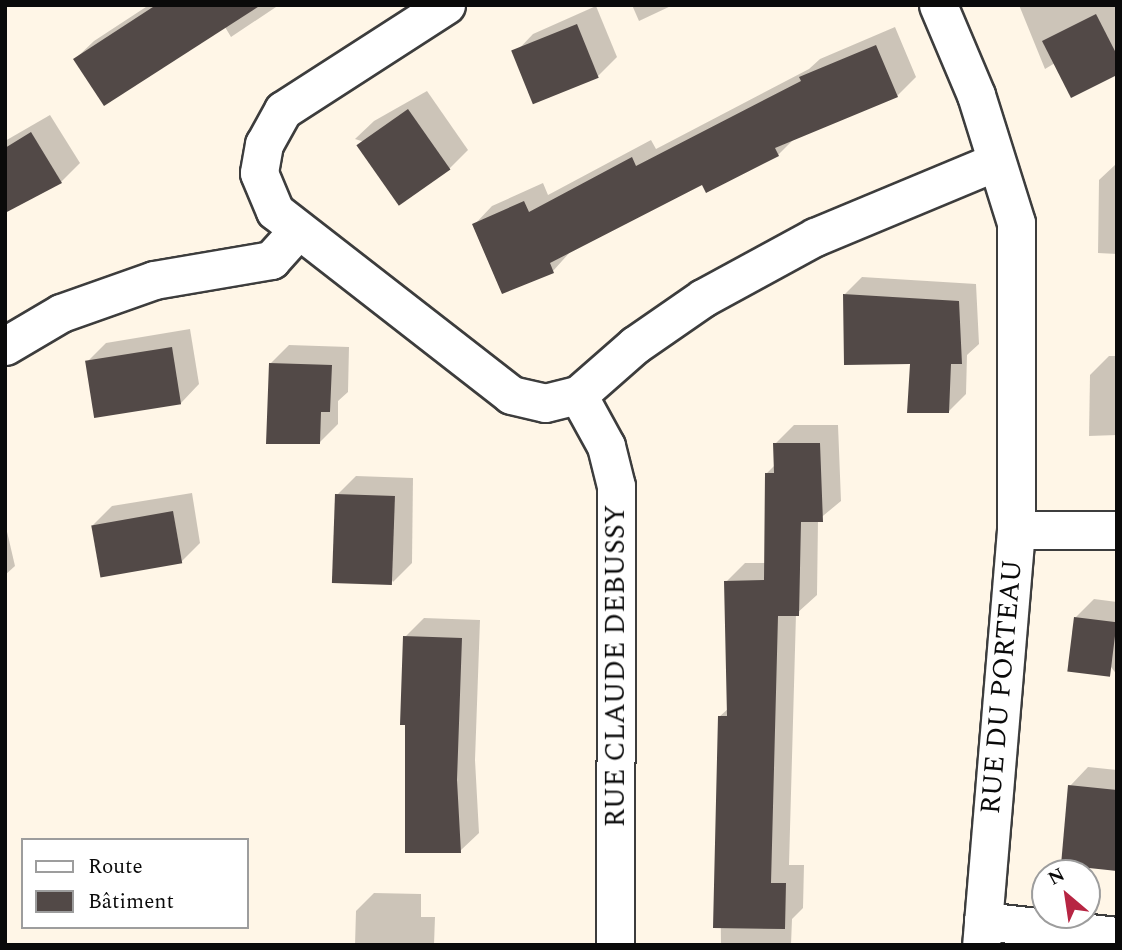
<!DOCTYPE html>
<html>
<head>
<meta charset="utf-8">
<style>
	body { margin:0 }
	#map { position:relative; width:1122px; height:950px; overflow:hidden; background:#fff6e7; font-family:Spectral,serif }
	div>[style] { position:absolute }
	.shadow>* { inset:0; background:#0003 }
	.building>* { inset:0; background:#524947; transform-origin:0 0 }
	.roads { filter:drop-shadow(2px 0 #3d3d3d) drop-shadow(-2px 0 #3d3d3d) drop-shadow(0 2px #3d3d3d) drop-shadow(0 -2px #3d3d3d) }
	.street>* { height:37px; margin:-18.5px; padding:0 18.5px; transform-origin:18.5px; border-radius:18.5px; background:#fff }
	span { translate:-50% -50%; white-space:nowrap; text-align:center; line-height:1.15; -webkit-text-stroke:7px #fff; paint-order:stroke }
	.street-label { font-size:28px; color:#0a0a0a }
	.frame { position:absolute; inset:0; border:7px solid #0a0a0a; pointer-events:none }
	.legend { position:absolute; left:21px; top:838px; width:228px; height:91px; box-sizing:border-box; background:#fff; border:2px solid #9d9d9d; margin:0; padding:9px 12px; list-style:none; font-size:21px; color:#0a0a0a }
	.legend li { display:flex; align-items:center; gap:14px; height:35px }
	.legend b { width:35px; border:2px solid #9d9d9d }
	.north { position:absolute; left:1031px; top:859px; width:70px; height:70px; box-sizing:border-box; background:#fff; border:2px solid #9d9d9d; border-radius:50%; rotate:331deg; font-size:19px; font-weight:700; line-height:28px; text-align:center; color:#0a0a0a }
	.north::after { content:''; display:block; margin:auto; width:24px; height:32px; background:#b72543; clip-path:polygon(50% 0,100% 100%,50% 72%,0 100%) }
</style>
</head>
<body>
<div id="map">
	<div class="shadow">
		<div style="clip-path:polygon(149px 5px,279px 5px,231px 37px,225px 27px,75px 59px,94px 41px)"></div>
		<div style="clip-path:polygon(632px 5px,673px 5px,639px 21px)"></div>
		<div style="clip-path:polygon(1019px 5px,1117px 5px,1117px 73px,1055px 63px,1045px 69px)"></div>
		<div style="clip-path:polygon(596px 6px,617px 57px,598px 76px,515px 53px,533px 34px)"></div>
		<div style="clip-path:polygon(895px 27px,916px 77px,897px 96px,796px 137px,778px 155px,702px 183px,571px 251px,553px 271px,502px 292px,474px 225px,492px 206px,543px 183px,548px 195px,651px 140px,656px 149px,809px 69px,820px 59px)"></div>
		<div style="clip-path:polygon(427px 91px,468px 150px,449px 169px,355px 139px,374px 121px)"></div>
		<div style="clip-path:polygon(50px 115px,80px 163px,61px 182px,5px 211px,5px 141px)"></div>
		<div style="clip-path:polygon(1116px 144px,1117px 254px,1098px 253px,1099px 180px,1116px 164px)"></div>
		<div style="clip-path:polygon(862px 277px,976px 284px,979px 344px,967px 355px,966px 394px,948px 412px,912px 362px,845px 294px)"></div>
		<div style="clip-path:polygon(190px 329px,199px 384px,181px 403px,87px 362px,106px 343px)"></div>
		<div style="clip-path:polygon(289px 345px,349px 347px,348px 392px,338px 401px,338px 424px,320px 442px,270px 364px)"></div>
		<div style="clip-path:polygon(1109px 356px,1117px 356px,1117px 435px,1089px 436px,1090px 375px)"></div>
		<div style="clip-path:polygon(794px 425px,838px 425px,841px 501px,818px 520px,817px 595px,796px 614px,789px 865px,804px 865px,803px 908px,792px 919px,791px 945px,721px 945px,719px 717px,729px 708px,726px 582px,745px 563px,766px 563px,766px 474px,775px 465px,775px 444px)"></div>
		<div style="clip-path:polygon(356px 476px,413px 478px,412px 563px,393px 582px,337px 495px)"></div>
		<div style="clip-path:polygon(192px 493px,200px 543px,181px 562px,93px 525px,112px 506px)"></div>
		<div style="clip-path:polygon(5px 523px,15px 566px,5px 575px)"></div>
		<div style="clip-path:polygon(1094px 599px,1117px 602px,1117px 675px,1075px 618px)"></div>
		<div style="clip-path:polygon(424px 618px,480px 620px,475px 760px,479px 833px,460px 851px,405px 637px)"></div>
		<div style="clip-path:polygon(1088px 767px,1117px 770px,1117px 869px,1070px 786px)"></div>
		<div style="clip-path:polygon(374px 893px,421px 894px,421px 917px,435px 917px,434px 945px,355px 945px,356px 911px)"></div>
	</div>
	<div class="building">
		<div style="clip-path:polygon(156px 5px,261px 5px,104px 106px,73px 59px)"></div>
		<div style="clip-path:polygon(1096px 14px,1117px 55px,1117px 75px,1071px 98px,1042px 41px)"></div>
		<div style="left:577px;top:24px;width:58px;height:71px;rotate:68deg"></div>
		<div style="clip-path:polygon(876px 45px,898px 97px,775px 148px,779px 156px,706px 193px,702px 185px,550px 263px,554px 273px,502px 294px,472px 224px,524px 201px,529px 212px,632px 157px,636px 166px,801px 81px,799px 77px)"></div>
		<div style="left:408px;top:109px;width:74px;height:63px;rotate:55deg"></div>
		<div style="clip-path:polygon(31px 132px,62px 183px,5px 213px,5px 148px)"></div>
		<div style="clip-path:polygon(843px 294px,959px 301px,962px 364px,951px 364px,949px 413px,907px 413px,910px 364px,844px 365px)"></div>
		<div style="left:172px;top:347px;width:58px;height:88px;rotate:81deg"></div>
		<div style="clip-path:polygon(269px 363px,332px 365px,330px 412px,321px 412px,320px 444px,266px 444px)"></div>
		<div style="clip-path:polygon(773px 443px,820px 443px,823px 522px,801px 522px,799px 616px,778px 616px,771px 883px,786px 883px,785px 929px,713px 928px,718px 716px,727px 716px,724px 581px,764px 580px,765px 473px,774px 473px)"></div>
		<div style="left:335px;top:494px;width:60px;height:89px;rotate:2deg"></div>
		<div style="left:173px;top:511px;width:53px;height:83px;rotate:80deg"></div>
		<div style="left:1074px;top:617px;width:43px;height:55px;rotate:7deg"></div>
		<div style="clip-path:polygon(403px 636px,462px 638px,457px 780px,461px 853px,405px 853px,405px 725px,400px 725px)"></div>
		<div style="clip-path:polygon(1068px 785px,1117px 790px,1117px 871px,1061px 865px)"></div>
	</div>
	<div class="roads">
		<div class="street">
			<div style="left:446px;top:5px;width:194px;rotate:147.2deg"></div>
			<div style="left:283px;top:110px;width:39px;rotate:119deg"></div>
			<div style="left:264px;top:144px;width:29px;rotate:100deg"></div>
			<div style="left:259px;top:173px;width:41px;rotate:67.2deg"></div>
			<div style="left:275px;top:211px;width:299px;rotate:37.9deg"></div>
			<div style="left:511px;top:395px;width:35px;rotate:13deg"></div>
			<div style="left:545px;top:403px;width:34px;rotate:-14deg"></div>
			<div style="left:578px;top:395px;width:76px;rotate:-41.3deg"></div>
			<div style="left:635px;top:345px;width:83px;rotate:-34.7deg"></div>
			<div style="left:703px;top:298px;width:128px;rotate:-28.6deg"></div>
			<div style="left:815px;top:237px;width:195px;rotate:-22.6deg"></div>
			<div style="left:938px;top:5px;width:98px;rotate:67.1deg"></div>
			<div style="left:976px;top:95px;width:134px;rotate:72.6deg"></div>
			<div style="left:1016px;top:223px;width:307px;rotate:90deg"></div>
			<div style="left:1016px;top:530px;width:416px;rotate:94.8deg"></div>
			<div style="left:5px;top:346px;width:65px;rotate:-30.5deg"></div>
			<div style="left:61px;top:313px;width:99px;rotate:-19.5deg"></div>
			<div style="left:154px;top:280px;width:119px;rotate:-9.7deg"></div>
			<div style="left:271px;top:260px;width:40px;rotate:-48deg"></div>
			<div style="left:578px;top:395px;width:58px;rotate:61.2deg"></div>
			<div style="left:606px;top:446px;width:41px;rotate:76deg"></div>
			<div style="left:616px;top:486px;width:459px;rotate:90.1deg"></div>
			<div style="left:1016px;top:530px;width:101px"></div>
			<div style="left:983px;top:921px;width:135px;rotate:6.4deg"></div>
		</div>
	</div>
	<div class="street-label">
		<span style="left:616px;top:666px;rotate:-90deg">RUE CLAUDE DEBUSSY</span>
		<span style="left:1002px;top:687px;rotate:-85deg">RUE DU PORTEAU</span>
	</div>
	<div class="frame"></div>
	<ul class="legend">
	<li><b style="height:9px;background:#fff"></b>Route</li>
	<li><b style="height:19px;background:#524947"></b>Bâtiment</li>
	</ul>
	<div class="north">N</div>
</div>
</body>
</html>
